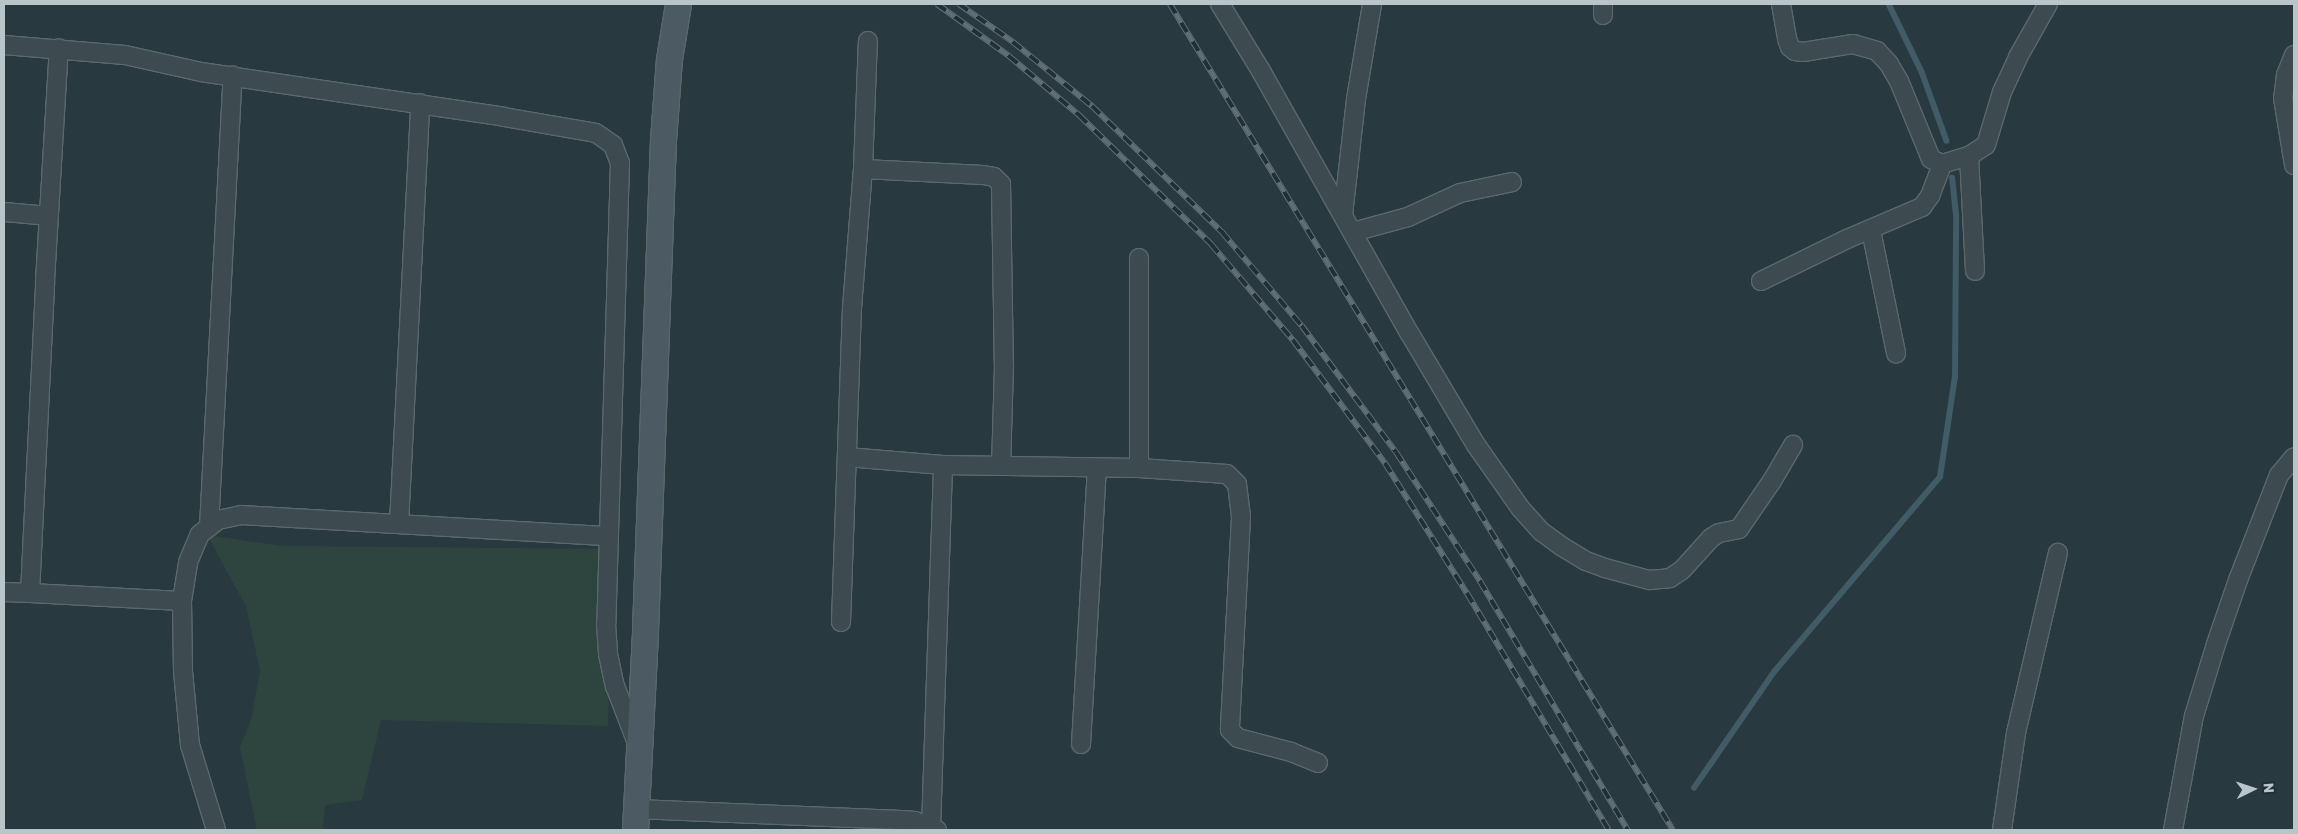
<!DOCTYPE html>
<html>
<head>
<meta charset="utf-8">
<style>
	body { margin:0 }
	#map { position:relative; width:2298px; height:834px; overflow:hidden; background:#293940; font-family:Rubik,sans-serif }
	div>[style] { position:absolute }
	.green>* { inset:0; background:#2e453f }
	.stream>* { height:5.5px; margin:-2.75px; padding:0 2.75px; transform-origin:2.75px; border-radius:2.75px; background:#415b67 }
	.roads { filter:drop-shadow(1px 0 #5b686d) drop-shadow(-1px 0 #5b686d) drop-shadow(0 1px #5b686d) drop-shadow(0 -1px #5b686d) }
	.street>* { height:18px; margin:-9px; padding:0 9px; transform-origin:9px; border-radius:9px; background:#3d4a50 }
	.secondary>* { height:25px; margin:-12.5px; padding:0 12.5px; transform-origin:12.5px; border-radius:12.5px; background:#4c5b63 }
	.rail>* { height:5.5px; margin-top:-2.75px; transform-origin:0; background:repeating-linear-gradient(90deg,#222f35 0 11px,#606f77 0 22px); box-sizing:border-box; border-block:1px solid #606f77 }
	span { translate:-50% -50%; white-space:nowrap; text-align:center; line-height:1.15; -webkit-text-stroke:4px #222f35; paint-order:stroke }
	.frame { position:absolute; inset:0; border:5px solid #bac5ca; pointer-events:none }
	.north { position:absolute; left:2228px; top:764px; width:50px; height:50px; -webkit-text-stroke:4px #222f35; paint-order:stroke; rotate:86deg; font-size:14px; font-weight:700; line-height:20px; text-align:center; color:#bac5ca }
	.north::after { content:''; display:block; margin:auto; width:18px; height:22px; background:#bac5ca; clip-path:polygon(50% 0,100% 100%,50% 72%,0 100%) }
</style>
</head>
<body>
<div id="map">
	<div class="green">
		<div style="clip-path:polygon(207px 535px,282px 546px,612px 549px,608px 726px,381px 720px,362px 800px,325px 805px,323px 830px,257px 830px,240px 747px,251px 720px,260px 671px,246px 606px)"></div>
	</div>
	<div class="stream">
		<div style="left:1889px;top:4px;width:76px;rotate:64.1deg"></div>
		<div style="left:1922px;top:72px;width:73px;rotate:70.1deg"></div>
		<div style="left:1694px;top:788px;width:141px;rotate:-55.4deg"></div>
		<div style="left:1774px;top:672px;width:256px;rotate:-49.6deg"></div>
		<div style="left:1940px;top:477px;width:101px;rotate:-81.5deg"></div>
		<div style="left:1955px;top:377px;width:162px;rotate:-89.6deg"></div>
		<div style="left:1956px;top:215px;width:37px;rotate:-96deg"></div>
	</div>
	<div class="roads">
		<div class="street">
			<div style="left:1220px;top:4px;width:79px;rotate:58.5deg"></div>
			<div style="left:1261px;top:71px;width:302px;rotate:60.5deg"></div>
			<div style="left:1410px;top:334px;width:129px;rotate:59.3deg"></div>
			<div style="left:1476px;top:445px;width:78px;rotate:54.9deg"></div>
			<div style="left:1521px;top:509px;width:31px;rotate:48deg"></div>
			<div style="left:1542px;top:532px;width:24px;rotate:36deg"></div>
			<div style="left:1561px;top:546px;width:29px;rotate:31deg"></div>
			<div style="left:1586px;top:561px;width:20px;rotate:20deg"></div>
			<div style="left:1605px;top:568px;width:46px;rotate:15.3deg"></div>
			<div style="left:1649px;top:580px;width:21px;rotate:-5deg"></div>
			<div style="left:1670px;top:578px;width:14px;rotate:-34deg"></div>
			<div style="left:1682px;top:570px;width:43px;rotate:-47.8deg"></div>
			<div style="left:1711px;top:538px;width:9px;rotate:-32deg"></div>
			<div style="left:1719px;top:533px;width:20px;rotate:-11deg"></div>
			<div style="left:1739px;top:529px;width:58px;rotate:-55.5deg"></div>
			<div style="left:1772px;top:481px;width:42px;rotate:-59.7deg"></div>
			<div style="left:1781px;top:4px;width:36px;rotate:80deg"></div>
			<div style="left:1787px;top:39px;width:9px;rotate:69deg"></div>
			<div style="left:1790px;top:47px;width:6px;rotate:39deg"></div>
			<div style="left:1795px;top:51px;width:8px;rotate:7deg"></div>
			<div style="left:1803px;top:52px;width:51px;rotate:-9.1deg"></div>
			<div style="left:1853px;top:44px;width:25px;rotate:16deg"></div>
			<div style="left:1877px;top:51px;width:18px;rotate:47deg"></div>
			<div style="left:1889px;top:64px;width:20px;rotate:60deg"></div>
			<div style="left:1899px;top:81px;width:84px;rotate:67.7deg"></div>
			<div style="left:1931px;top:159px;width:12px;rotate:24deg"></div>
			<div style="left:1942px;top:164px;width:28px;rotate:-17deg"></div>
			<div style="left:1969px;top:156px;width:20px;rotate:-33deg"></div>
			<div style="left:1986px;top:145px;width:55px;rotate:-73.2deg"></div>
			<div style="left:2002px;top:92px;width:38px;rotate:-65deg"></div>
			<div style="left:2018px;top:57px;width:61px;rotate:-60.5deg"></div>
			<div style="left:1603px;top:15px;width:11px;rotate:-90deg"></div>
			<div style="left:4px;top:45px;width:121px;rotate:4.7deg"></div>
			<div style="left:125px;top:55px;width:78px;rotate:12.6deg"></div>
			<div style="left:201px;top:72px;width:306px;rotate:8.4deg"></div>
			<div style="left:504px;top:117px;width:93px;rotate:9.9deg"></div>
			<div style="left:596px;top:133px;width:21px;rotate:35deg"></div>
			<div style="left:613px;top:145px;width:19px;rotate:69deg"></div>
			<div style="left:620px;top:163px;width:461px;rotate:91.7deg"></div>
			<div style="left:606px;top:624px;width:30px;rotate:86deg"></div>
			<div style="left:608px;top:654px;width:33px;rotate:78deg"></div>
			<div style="left:615px;top:686px;width:61px;rotate:68.9deg"></div>
			<div style="left:2294px;top:55px;width:22px;rotate:112deg"></div>
			<div style="left:2286px;top:75px;width:23px;rotate:97deg"></div>
			<div style="left:2283px;top:98px;width:68px;rotate:80.7deg"></div>
			<div style="left:1969px;top:156px;width:115px;rotate:87deg"></div>
			<div style="left:863px;top:169px;width:120px;rotate:2.9deg"></div>
			<div style="left:983px;top:175px;width:11px;rotate:10deg"></div>
			<div style="left:994px;top:177px;width:10px;rotate:45deg"></div>
			<div style="left:1001px;top:184px;width:182px;rotate:89.1deg"></div>
			<div style="left:1004px;top:366px;width:100px;rotate:91.7deg"></div>
			<div style="left:4px;top:212px;width:45px;rotate:5.1deg"></div>
			<div style="left:1343px;top:215px;width:117px;rotate:-83.6deg"></div>
			<div style="left:1356px;top:99px;width:96px;rotate:-80.4deg"></div>
			<div style="left:1871px;top:230px;width:126px;rotate:78.5deg"></div>
			<div style="left:1353px;top:232px;width:57px;rotate:-15.3deg"></div>
			<div style="left:1408px;top:217px;width:57px;rotate:-24.8deg"></div>
			<div style="left:1460px;top:193px;width:53px;rotate:-11.9deg"></div>
			<div style="left:1761px;top:281px;width:96px;rotate:-26deg"></div>
			<div style="left:1847px;top:239px;width:82px;rotate:-23.1deg"></div>
			<div style="left:1922px;top:207px;width:14px;rotate:-54deg"></div>
			<div style="left:1930px;top:196px;width:34px;rotate:-69deg"></div>
			<div style="left:847px;top:457px;width:96px;rotate:4.8deg"></div>
			<div style="left:943px;top:465px;width:196px;rotate:0.9deg"></div>
			<div style="left:1139px;top:468px;width:88px;rotate:3.9deg"></div>
			<div style="left:1227px;top:474px;width:14px;rotate:45deg"></div>
			<div style="left:1237px;top:484px;width:33px;rotate:83deg"></div>
			<div style="left:1241px;top:517px;width:213px;rotate:93deg"></div>
			<div style="left:1230px;top:730px;width:11px;rotate:45deg"></div>
			<div style="left:1238px;top:738px;width:55px;rotate:14.8deg"></div>
			<div style="left:1291px;top:752px;width:29px;rotate:22deg"></div>
			<div style="left:1139px;top:468px;width:210px;rotate:-90deg"></div>
			<div style="left:399px;top:524px;width:421px;rotate:-87.1deg"></div>
			<div style="left:209px;top:527px;width:452px;rotate:-87deg"></div>
			<div style="left:4px;top:592px;width:26px;rotate:2deg"></div>
			<div style="left:30px;top:593px;width:312px;rotate:-87.2deg"></div>
			<div style="left:45px;top:281px;width:233px;rotate:-86.6deg"></div>
			<div style="left:30px;top:593px;width:152px;rotate:3deg"></div>
			<div style="left:841px;top:622px;width:314px;rotate:-88deg"></div>
			<div style="left:852px;top:308px;width:139px;rotate:-85.5deg"></div>
			<div style="left:863px;top:169px;width:128px;rotate:-87.8deg"></div>
			<div style="left:1081px;top:744px;width:276px;rotate:-86.7deg"></div>
			<div style="left:636px;top:809px;width:265px;rotate:2.4deg"></div>
			<div style="left:901px;top:820px;width:14px;rotate:4deg"></div>
			<div style="left:915px;top:821px;width:18px;rotate:29deg"></div>
			<div style="left:216px;top:830px;width:89px;rotate:-107deg"></div>
			<div style="left:190px;top:745px;width:74px;rotate:-95.4deg"></div>
			<div style="left:183px;top:671px;width:70px;rotate:-90.8deg"></div>
			<div style="left:182px;top:601px;width:39px;rotate:-81deg"></div>
			<div style="left:188px;top:562px;width:30px;rotate:-67deg"></div>
			<div style="left:200px;top:534px;width:23px;rotate:-38deg"></div>
			<div style="left:218px;top:520px;width:24px;rotate:-12deg"></div>
			<div style="left:241px;top:515px;width:368px;rotate:3.3deg"></div>
			<div style="left:937px;top:830px;width:6px;rotate:-171deg"></div>
			<div style="left:931px;top:829px;width:364px;rotate:-88.1deg"></div>
			<div style="left:2002px;top:830px;width:98px;rotate:-81.8deg"></div>
			<div style="left:2016px;top:733px;width:185px;rotate:-76.9deg"></div>
			<div style="left:2173px;top:830px;width:116px;rotate:-79.6deg"></div>
			<div style="left:2194px;top:716px;width:75px;rotate:-73deg"></div>
			<div style="left:2216px;top:644px;width:68px;rotate:-71deg"></div>
			<div style="left:2238px;top:580px;width:113px;rotate:-68.7deg"></div>
			<div style="left:2279px;top:475px;width:23px;rotate:-50deg"></div>
		</div>
		<div class="secondary">
			<div style="left:635px;top:830px;width:200px;rotate:-87.1deg"></div>
			<div style="left:645px;top:630px;width:490px;rotate:-87.9deg"></div>
			<div style="left:663px;top:140px;width:81px;rotate:-85.8deg"></div>
			<div style="left:669px;top:59px;width:56px;rotate:-80.7deg"></div>
		</div>
	</div>
	<div class="rail">
		<div style="left:937px;top:4px;width:89px;rotate:35.8deg"></div>
		<div style="left:1009px;top:56px;width:92px;rotate:40.1deg"></div>
		<div style="left:1079px;top:115px;width:185px;rotate:44.3deg"></div>
		<div style="left:1211px;top:244px;width:126px;rotate:49.5deg"></div>
		<div style="left:1293px;top:340px;width:154px;rotate:53.2deg"></div>
		<div style="left:1385px;top:463px;width:154px;rotate:57.8deg"></div>
		<div style="left:1467px;top:593px;width:276px;rotate:59.1deg"></div>
		<div style="left:959px;top:4px;width:66px;rotate:35.1deg"></div>
		<div style="left:1013px;top:42px;width:102px;rotate:39deg"></div>
		<div style="left:1092px;top:106px;width:181px;rotate:44.1deg"></div>
		<div style="left:1222px;top:232px;width:123px;rotate:49.6deg"></div>
		<div style="left:1302px;top:326px;width:157px;rotate:53.3deg"></div>
		<div style="left:1396px;top:452px;width:154px;rotate:56.9deg"></div>
		<div style="left:1480px;top:581px;width:290px;rotate:59.3deg"></div>
		<div style="left:1170px;top:4px;width:967px;rotate:58.66deg"></div>
	</div>
	<div class="frame"></div>
	<div class="north">N</div>
</div>
</body>
</html>
